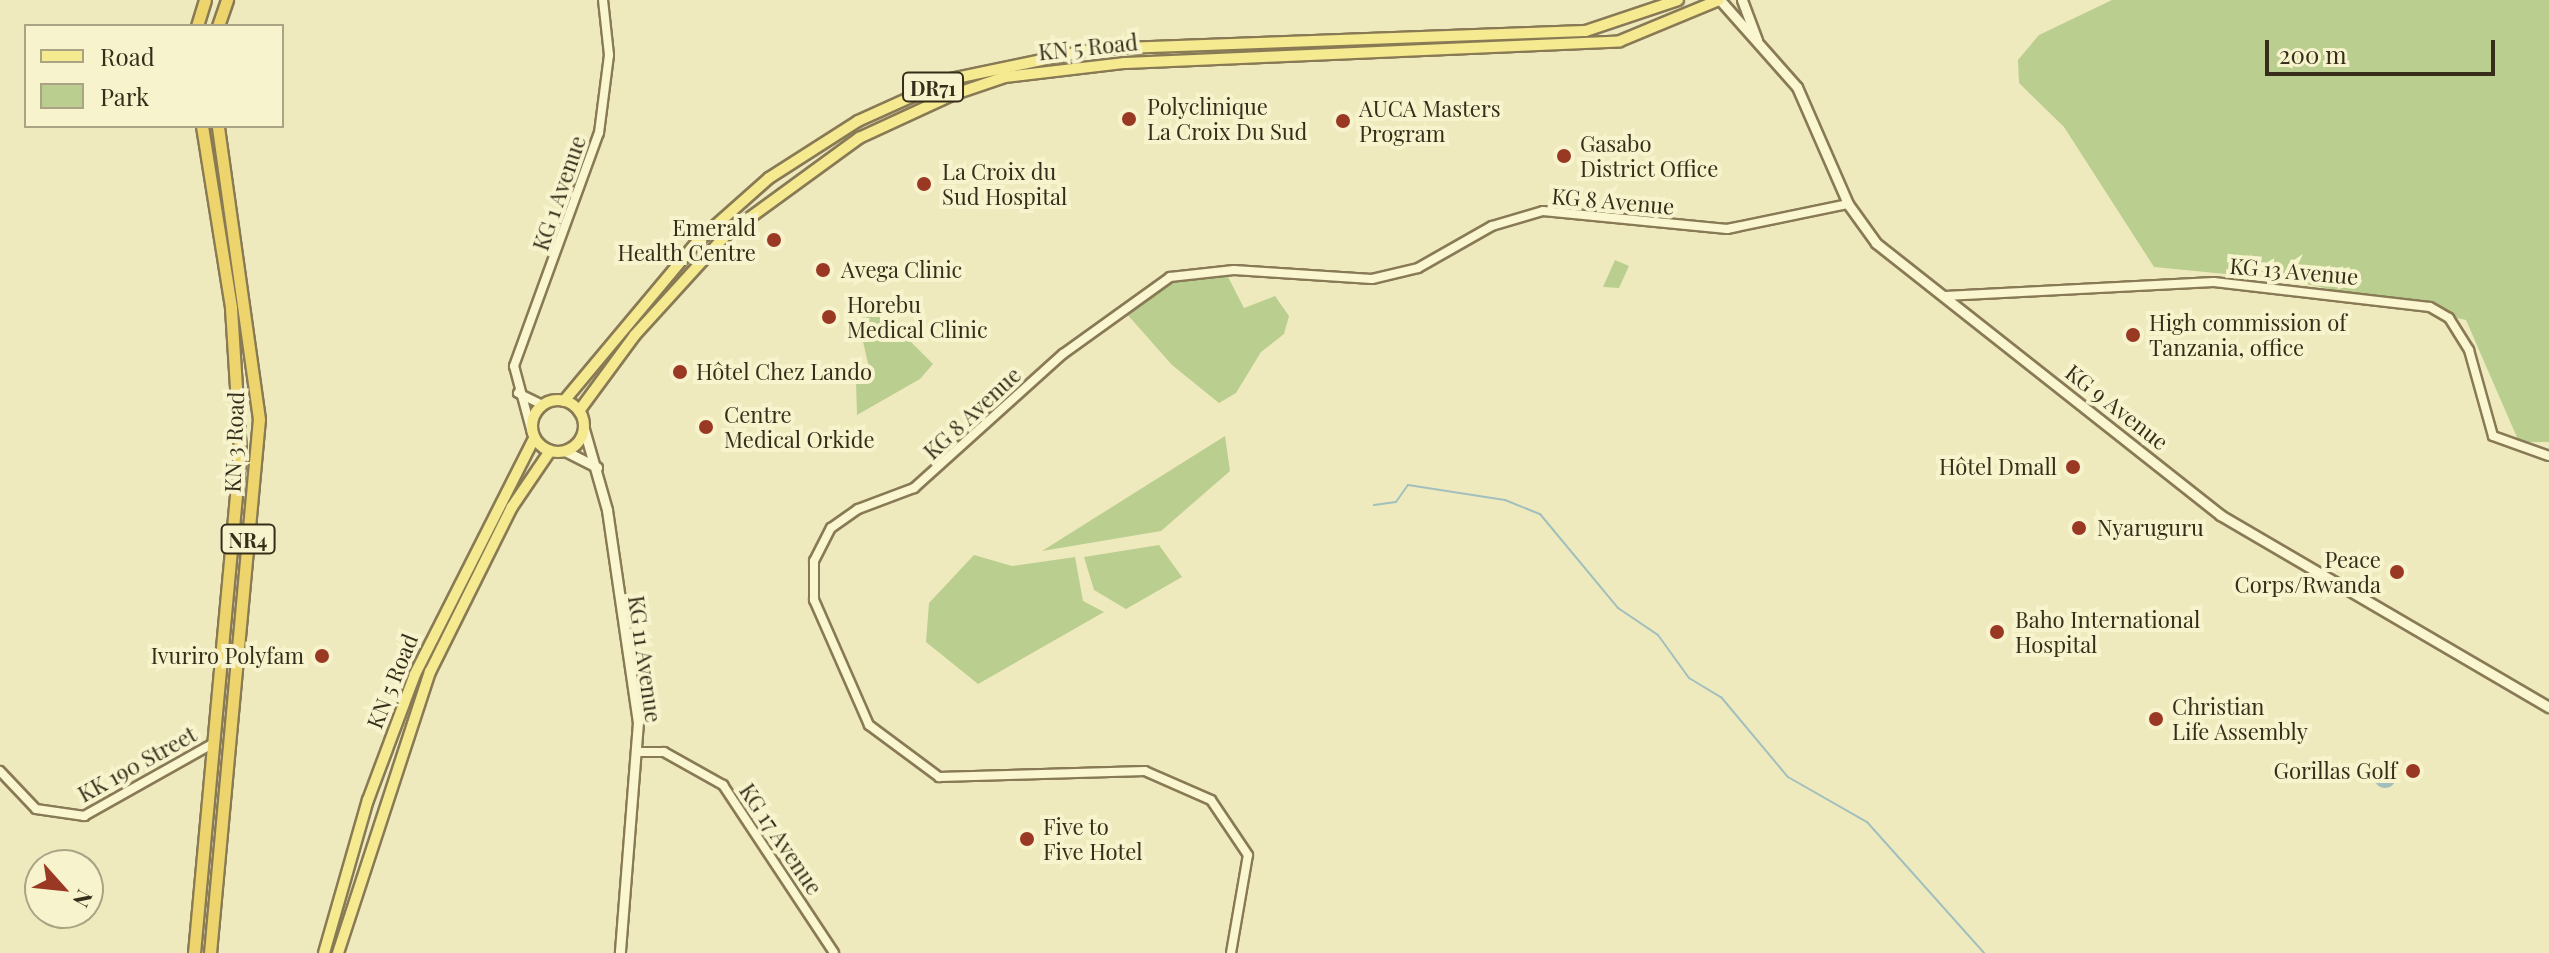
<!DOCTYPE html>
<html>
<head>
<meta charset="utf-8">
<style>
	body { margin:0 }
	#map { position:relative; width:2549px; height:953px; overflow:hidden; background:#efeabd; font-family:"Playfair Display",serif }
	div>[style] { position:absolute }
	.green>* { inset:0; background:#bace90 }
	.water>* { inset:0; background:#a1c0bd }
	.round { border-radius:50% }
	.stream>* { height:2px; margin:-1px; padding:0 1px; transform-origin:1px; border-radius:1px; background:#a1c0bd }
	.roads { filter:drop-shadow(2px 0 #887a55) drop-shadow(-2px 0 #887a55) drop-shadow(0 2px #887a55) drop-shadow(0 -2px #887a55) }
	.tertiary>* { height:8px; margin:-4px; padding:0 4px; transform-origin:4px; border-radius:4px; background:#faf6d0 }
	.secondary>* { height:9px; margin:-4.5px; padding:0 4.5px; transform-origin:4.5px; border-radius:4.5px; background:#faf6d0 }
	.primary>* { height:10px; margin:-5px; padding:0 5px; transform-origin:5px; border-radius:5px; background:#f6ea91 }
	.primary>.ring { margin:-5px; padding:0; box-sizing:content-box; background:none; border:10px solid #f6ea91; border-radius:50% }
	.trunk>* { height:11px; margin:-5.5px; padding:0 5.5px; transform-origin:5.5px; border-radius:5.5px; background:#edd46c }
	.dots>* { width:22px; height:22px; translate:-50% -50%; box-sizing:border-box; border:4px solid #f7f3cc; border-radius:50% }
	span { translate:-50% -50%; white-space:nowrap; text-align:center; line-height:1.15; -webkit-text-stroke:8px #f7f3cc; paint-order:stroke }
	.shield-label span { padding:2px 6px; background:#f7f3cc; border:2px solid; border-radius:6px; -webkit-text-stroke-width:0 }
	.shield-label { font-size:20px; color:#362e1b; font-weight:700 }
	.street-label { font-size:22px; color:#362e1b }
	.poi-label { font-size:22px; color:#362e1b }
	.left { translate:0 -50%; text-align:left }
	.right { translate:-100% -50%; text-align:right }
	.legend { position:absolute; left:24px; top:24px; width:260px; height:104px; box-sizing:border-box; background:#f7f3cc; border:2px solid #aaa485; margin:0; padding:10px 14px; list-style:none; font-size:24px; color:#362e1b }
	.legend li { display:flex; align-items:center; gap:16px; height:40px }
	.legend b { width:40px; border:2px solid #aaa485 }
	.north { position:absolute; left:24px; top:849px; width:80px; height:80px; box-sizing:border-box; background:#f7f3cc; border:2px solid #aaa485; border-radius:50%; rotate:117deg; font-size:22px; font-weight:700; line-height:32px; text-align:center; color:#362e1b }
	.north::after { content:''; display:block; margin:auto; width:28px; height:36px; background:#993923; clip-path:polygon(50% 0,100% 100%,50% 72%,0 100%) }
	.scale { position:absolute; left:2265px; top:40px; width:230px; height:36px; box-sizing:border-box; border:4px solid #362e1b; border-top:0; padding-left:10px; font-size:24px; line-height:28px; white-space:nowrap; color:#362e1b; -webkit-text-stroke:6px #f7f3cc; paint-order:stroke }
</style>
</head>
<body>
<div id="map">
	<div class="green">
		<div style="clip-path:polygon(2112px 0,2549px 0,2549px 442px,2519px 442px,2466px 320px,2289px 280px,2154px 267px,2064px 127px,2019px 83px,2018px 60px,2039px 35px)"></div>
		<div style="clip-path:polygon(1615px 260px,1629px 266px,1619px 288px,1603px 287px)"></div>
		<div style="clip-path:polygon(1192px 271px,1226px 273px,1244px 308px,1275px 296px,1289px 316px,1284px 334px,1261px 352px,1236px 393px,1219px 403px,1172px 365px,1126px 313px)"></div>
		<div style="clip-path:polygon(879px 310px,933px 364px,920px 379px,857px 415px,856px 382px,870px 372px,858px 320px)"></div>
		<div style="clip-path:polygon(1225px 436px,1230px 471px,1161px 531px,1042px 551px)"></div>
		<div style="clip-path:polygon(1159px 545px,1182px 577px,1126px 609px,1094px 590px,1084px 557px)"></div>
		<div style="clip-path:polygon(974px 555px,1012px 566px,1075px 557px,1083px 601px,1104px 612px,978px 684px,926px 642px,929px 603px)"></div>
	</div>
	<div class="water">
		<div class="round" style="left:2374px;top:766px;width:22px;height:22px"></div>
	</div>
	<div class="stream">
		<div style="left:1374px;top:505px;width:22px;rotate:-8deg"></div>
		<div style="left:1396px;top:502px;width:21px;rotate:-55deg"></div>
		<div style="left:1408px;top:485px;width:98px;rotate:8.8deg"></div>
		<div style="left:1505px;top:500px;width:38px;rotate:22deg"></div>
		<div style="left:1540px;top:514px;width:122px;rotate:50.3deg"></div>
		<div style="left:1618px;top:608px;width:48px;rotate:34deg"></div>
		<div style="left:1658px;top:635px;width:53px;rotate:54.2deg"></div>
		<div style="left:1689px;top:678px;width:37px;rotate:31deg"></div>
		<div style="left:1721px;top:697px;width:104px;rotate:50.1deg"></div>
		<div style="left:1788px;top:777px;width:91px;rotate:29.7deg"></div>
		<div style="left:1867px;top:822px;width:176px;rotate:48.2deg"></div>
	</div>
	<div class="roads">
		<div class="tertiary">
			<div style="left:1945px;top:296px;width:269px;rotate:-3deg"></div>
			<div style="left:2214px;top:282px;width:217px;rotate:6.6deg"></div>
			<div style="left:2430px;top:307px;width:22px;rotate:30deg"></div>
			<div style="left:2449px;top:318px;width:38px;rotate:58deg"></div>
			<div style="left:2469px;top:350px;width:89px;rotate:74.4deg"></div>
			<div style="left:2493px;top:436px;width:59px;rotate:19.7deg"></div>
			<div style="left:518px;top:393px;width:28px;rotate:26deg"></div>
			<div style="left:532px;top:433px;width:69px;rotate:-105deg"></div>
			<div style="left:514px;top:366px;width:248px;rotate:-70deg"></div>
			<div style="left:599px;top:133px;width:79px;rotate:-82.7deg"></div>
			<div style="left:609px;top:55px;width:55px;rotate:-96.2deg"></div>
			<div style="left:636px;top:752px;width:28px"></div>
			<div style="left:664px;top:752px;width:68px;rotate:29.2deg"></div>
			<div style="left:723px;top:785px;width:201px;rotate:56.5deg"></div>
			<div style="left:0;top:771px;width:52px;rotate:46.5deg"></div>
			<div style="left:36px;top:809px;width:49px;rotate:8.3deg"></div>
			<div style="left:84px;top:816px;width:149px;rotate:-29.3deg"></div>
			<div style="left:1231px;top:953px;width:99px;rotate:-80.2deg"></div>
			<div style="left:1248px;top:855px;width:66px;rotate:-123.9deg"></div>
			<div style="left:1211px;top:800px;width:72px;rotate:-156.3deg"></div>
			<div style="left:1145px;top:771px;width:206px;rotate:178.3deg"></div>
			<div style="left:939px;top:777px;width:87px;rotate:-143.4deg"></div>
			<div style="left:869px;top:725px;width:137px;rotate:-113.7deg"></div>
			<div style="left:814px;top:600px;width:39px;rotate:-90deg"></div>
			<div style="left:814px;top:561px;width:37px;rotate:-63deg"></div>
			<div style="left:831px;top:528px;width:33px;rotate:-35deg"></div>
			<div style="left:858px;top:509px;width:60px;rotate:-20.6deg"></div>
			<div style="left:914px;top:488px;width:200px;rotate:-42deg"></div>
			<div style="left:1063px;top:354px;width:132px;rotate:-35.7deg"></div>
			<div style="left:1170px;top:277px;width:64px;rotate:-6.2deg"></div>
			<div style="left:1234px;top:270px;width:138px;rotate:3.7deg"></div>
			<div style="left:1372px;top:279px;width:47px;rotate:-13.4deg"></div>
			<div style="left:1418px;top:268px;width:85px;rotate:-29.6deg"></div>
			<div style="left:1492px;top:226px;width:53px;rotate:-16.4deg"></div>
			<div style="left:1543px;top:211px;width:185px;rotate:5.6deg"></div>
			<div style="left:1727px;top:229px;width:124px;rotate:-11.7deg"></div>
		</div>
		<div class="secondary">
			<div style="left:1720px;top:0;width:116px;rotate:48.5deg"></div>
			<div style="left:1797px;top:87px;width:128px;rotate:66.4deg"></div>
			<div style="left:1848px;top:204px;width:48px;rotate:54.3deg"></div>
			<div style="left:1876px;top:243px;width:439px;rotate:38.3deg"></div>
			<div style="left:2220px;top:515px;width:381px;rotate:30.3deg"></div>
			<div style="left:1742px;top:0;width:43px;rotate:69.4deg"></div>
			<div style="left:584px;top:429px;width:84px;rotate:74.1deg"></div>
			<div style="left:607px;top:510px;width:214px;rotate:81.7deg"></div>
			<div style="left:638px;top:722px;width:232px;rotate:94.5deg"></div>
			<div style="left:565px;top:451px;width:36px;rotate:27deg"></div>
		</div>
		<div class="primary">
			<div class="ring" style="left:532px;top:400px;width:42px;height:42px"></div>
			<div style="left:564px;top:401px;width:209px;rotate:-50.1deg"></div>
			<div style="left:698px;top:241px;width:95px;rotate:-41.6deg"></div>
			<div style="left:769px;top:178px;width:106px;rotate:-32.6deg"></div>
			<div style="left:858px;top:121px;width:102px;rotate:-24.3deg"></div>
			<div style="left:951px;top:79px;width:147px;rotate:-11.8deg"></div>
			<div style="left:1095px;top:49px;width:491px;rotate:-2.1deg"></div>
			<div style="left:1586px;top:31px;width:97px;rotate:-18.6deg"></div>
			<div style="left:579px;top:411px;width:94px;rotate:-53.6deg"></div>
			<div style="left:635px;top:335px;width:135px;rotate:-47.7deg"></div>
			<div style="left:726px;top:235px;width:165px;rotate:-36.1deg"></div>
			<div style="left:859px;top:138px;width:102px;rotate:-24.8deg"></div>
			<div style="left:952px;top:95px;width:56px;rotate:-18.8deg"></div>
			<div style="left:1005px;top:77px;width:121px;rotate:-6.7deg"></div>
			<div style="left:1125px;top:63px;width:495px;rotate:-2.5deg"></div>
			<div style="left:1620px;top:41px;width:107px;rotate:-22.5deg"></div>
			<div style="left:324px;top:953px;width:159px;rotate:-74deg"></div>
			<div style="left:368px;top:800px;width:134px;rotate:-69.5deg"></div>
			<div style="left:415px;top:674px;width:264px;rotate:-63.2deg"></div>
			<div style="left:338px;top:953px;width:296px;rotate:-71.9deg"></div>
			<div style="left:430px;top:672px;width:184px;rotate:-63.6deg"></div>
			<div style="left:512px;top:507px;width:68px;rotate:-55.8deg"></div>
		</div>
		<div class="trunk">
			<div style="left:197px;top:26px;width:27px;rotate:-73deg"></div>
			<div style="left:218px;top:26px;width:28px;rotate:-71deg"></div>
			<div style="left:194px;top:953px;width:504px;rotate:-84.76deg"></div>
			<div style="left:240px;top:451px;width:144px;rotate:-93.6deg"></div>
			<div style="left:231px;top:307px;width:183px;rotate:-99.1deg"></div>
			<div style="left:210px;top:953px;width:536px;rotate:-84.76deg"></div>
			<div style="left:259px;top:419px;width:296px;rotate:-98deg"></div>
		</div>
	</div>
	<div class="dots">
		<div style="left:1129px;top:119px;background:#993923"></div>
		<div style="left:1343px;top:121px;background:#993923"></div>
		<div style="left:1564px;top:156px;background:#993923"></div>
		<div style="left:924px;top:184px;background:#993923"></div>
		<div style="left:774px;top:240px;background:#993923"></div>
		<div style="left:823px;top:270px;background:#993923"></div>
		<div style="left:829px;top:317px;background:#993923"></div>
		<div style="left:2133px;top:335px;background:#993923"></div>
		<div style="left:680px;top:372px;background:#993923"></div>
		<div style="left:706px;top:427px;background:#993923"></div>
		<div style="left:2073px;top:467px;background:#993923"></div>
		<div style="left:2079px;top:528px;background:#993923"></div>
		<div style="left:2397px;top:572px;background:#993923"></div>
		<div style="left:1997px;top:632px;background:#993923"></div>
		<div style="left:322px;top:656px;background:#993923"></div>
		<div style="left:2156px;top:719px;background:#993923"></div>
		<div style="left:2413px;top:771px;background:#993923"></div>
		<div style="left:1027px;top:839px;background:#993923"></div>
	</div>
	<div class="shield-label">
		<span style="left:933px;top:87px">DR71</span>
		<span style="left:248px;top:539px">NR4</span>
	</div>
	<div class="street-label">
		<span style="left:1088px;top:47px;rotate:-6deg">KN 5 Road</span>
		<span style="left:559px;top:193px;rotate:-71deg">KG 1 Avenue</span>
		<span style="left:1613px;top:201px;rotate:5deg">KG 8 Avenue</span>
		<span style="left:2294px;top:271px;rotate:5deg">KG 13 Avenue</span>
		<span style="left:2117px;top:407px;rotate:38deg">KG 9 Avenue</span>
		<span style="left:972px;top:413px;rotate:-43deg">KG 8 Avenue</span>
		<span style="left:234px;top:442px;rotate:-88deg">KN 3 Road</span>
		<span style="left:645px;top:659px;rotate:82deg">KG 11 Avenue</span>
		<span style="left:392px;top:681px;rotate:-68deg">KN 5 Road</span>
		<span style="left:137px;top:764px;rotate:-29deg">KK 190 Street</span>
		<span style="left:781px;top:839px;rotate:56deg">KG 17 Avenue</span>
	</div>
	<div class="poi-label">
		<span class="left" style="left:1147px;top:119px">Polyclinique<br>La Croix Du Sud</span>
		<span class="left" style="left:1359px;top:121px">AUCA Masters<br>Program</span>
		<span class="left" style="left:1580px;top:156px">Gasabo<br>District Office</span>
		<span class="left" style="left:942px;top:184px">La Croix du<br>Sud Hospital</span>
		<span class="right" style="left:756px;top:240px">Emerald<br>Health Centre</span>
		<span class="left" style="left:841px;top:270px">Avega Clinic</span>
		<span class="left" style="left:847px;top:317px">Horebu<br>Medical Clinic</span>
		<span class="left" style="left:2149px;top:335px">High commission of<br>Tanzania, office</span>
		<span class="left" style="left:696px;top:372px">Hôtel Chez Lando</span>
		<span class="left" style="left:724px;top:427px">Centre<br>Medical Orkide</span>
		<span class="right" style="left:2057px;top:467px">Hôtel Dmall</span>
		<span class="left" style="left:2097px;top:528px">Nyaruguru</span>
		<span class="right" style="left:2381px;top:572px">Peace<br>Corps/Rwanda</span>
		<span class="left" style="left:2015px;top:632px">Baho International<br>Hospital</span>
		<span class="right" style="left:304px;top:656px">Ivuriro Polyfam</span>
		<span class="left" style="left:2172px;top:719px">Christian<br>Life Assembly</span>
		<span class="right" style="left:2397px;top:771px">Gorillas Golf</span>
		<span class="left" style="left:1043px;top:839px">Five to<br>Five Hotel</span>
	</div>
	<ul class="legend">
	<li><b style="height:10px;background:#f6ea91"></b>Road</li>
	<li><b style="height:22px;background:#bace90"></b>Park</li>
	</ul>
	<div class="north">N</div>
	<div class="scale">200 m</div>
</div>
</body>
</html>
